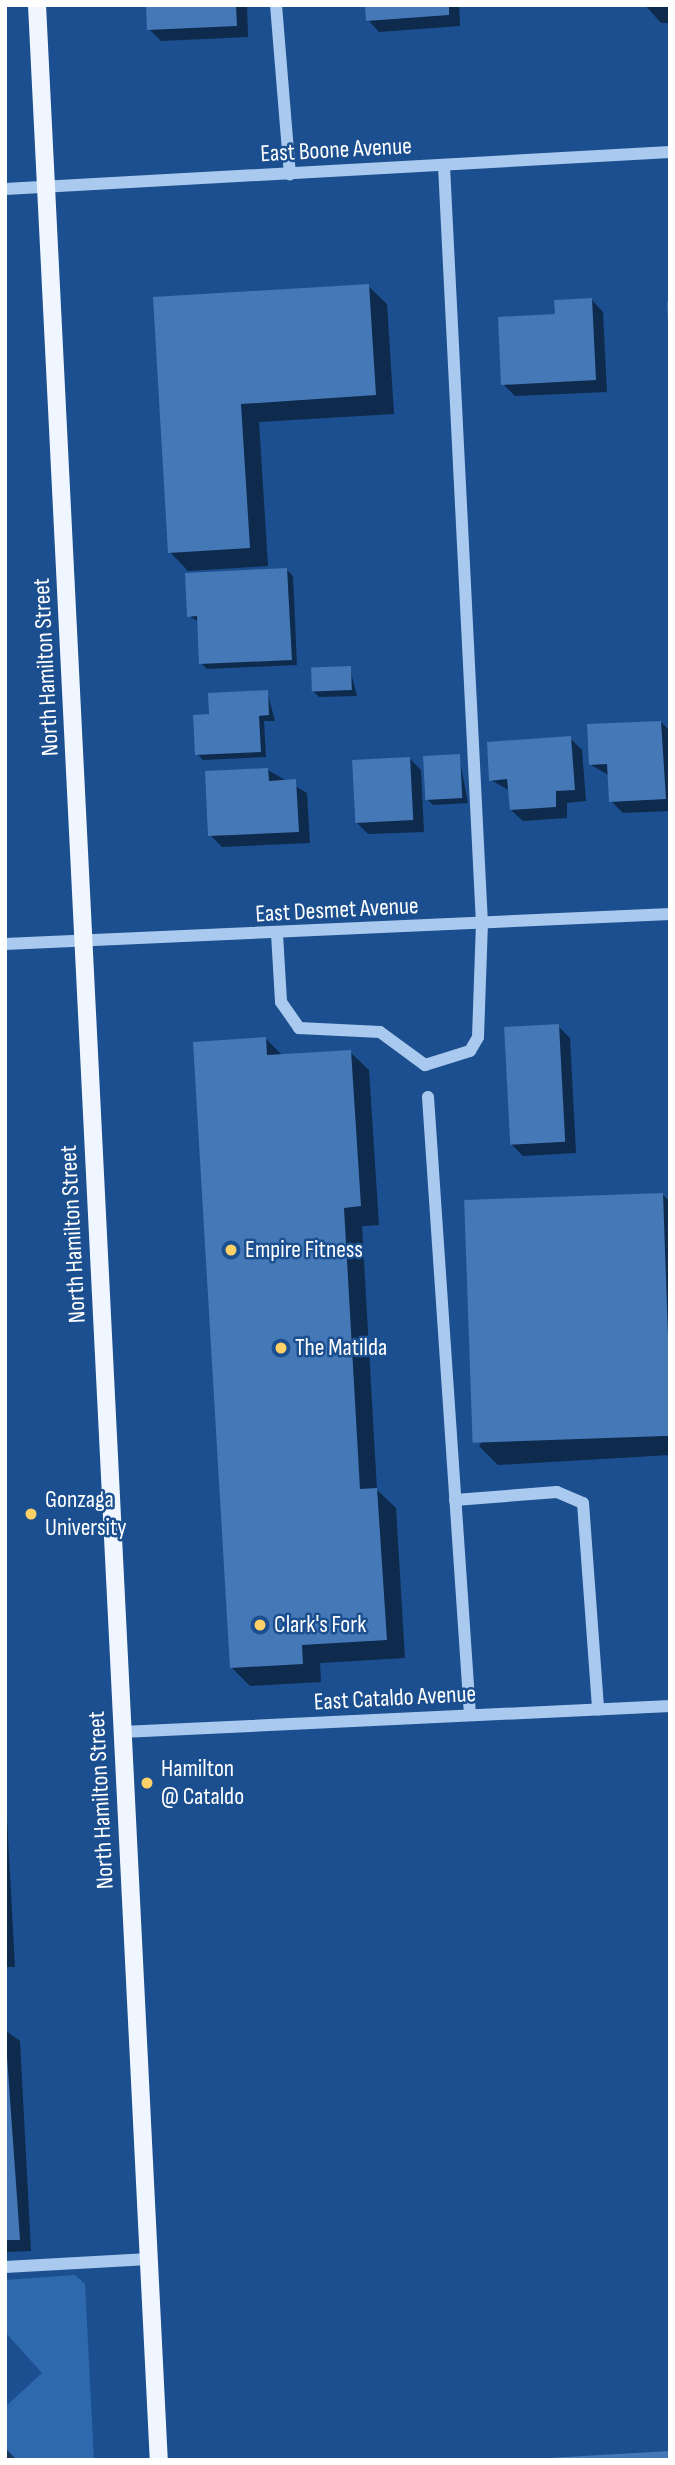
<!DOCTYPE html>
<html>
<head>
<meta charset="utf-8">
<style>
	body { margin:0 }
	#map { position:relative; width:675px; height:2465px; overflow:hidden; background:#1b4f8f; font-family:"Sofia Sans Condensed",sans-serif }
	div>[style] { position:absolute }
	.green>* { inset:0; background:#2e69ad }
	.shadow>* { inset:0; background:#0007 }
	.building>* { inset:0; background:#4478b7; transform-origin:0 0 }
	.minor>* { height:12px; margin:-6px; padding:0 6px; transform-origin:6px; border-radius:6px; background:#a9c9ee }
	.major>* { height:18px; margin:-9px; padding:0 9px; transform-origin:9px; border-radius:9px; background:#f0f6ff }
	.dots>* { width:19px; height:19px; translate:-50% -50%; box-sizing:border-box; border:4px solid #1b4f8f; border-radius:50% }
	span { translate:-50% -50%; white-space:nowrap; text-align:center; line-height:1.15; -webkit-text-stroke:5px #1b4f8f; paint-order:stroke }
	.street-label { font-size:24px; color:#fff }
	.poi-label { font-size:24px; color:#fff }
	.left { translate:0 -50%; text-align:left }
	.frame { position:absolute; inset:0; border:7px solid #fff; pointer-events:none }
</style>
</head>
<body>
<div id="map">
	<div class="green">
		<div style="clip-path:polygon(75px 2275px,85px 2284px,94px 2460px,5px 2460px,5px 2407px,42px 2373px,5px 2332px,5px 2280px)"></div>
	</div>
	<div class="shadow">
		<div style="clip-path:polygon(148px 5px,247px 5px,248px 37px,161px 41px,149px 29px)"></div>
		<div style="clip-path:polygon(367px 5px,459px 5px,460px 26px,379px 32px,368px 20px)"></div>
		<div style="clip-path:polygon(670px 5px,670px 23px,661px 23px,645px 5px)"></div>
		<div style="clip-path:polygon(368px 286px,387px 304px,394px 414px,259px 422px,268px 566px,188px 571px,170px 552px,154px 298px)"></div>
		<div style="clip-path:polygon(592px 300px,603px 312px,607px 392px,515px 396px,503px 384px,557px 315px)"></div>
		<div style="clip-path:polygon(287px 570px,293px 576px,297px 665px,207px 669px,201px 663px,199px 622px,189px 616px)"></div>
		<div style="clip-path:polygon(350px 668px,357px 696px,319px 697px,313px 691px)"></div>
		<div style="clip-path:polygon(267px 691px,275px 721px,264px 721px,266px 757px,203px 760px,197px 754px)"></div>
		<div style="clip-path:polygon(661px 722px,670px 731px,670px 811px,623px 813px,611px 801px,610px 776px,591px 765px)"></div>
		<div style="clip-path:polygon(570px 738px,582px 750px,586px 801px,567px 803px,567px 818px,523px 821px,511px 810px,510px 791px,491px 780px)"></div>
		<div style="clip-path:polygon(459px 756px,468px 803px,433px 805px,427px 799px)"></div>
		<div style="clip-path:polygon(410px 759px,421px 770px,424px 832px,368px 834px,356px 822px)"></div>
		<div style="clip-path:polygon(268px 770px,307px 793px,310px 843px,222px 847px,210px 835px)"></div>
		<div style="clip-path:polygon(558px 1026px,570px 1038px,576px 1153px,523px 1156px,511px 1144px)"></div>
		<div style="clip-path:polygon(266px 1039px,283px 1056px,350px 1052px,369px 1070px,379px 1225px,362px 1226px,377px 1490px,396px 1508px,405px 1658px,320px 1663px,321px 1682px,250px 1686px,231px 1667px)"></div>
		<div style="clip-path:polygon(662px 1194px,670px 1202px,670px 1455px,498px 1465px,479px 1446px)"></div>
		<div style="clip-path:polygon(5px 1781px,15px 1967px,5px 1967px)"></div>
		<div style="clip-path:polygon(5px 2030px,20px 2041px,31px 2251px,5px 2252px)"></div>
		<div style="clip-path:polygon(5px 2448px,17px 2460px,5px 2460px)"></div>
	</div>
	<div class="building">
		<div style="clip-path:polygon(146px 5px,236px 5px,237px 26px,147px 30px)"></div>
		<div style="clip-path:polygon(365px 5px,449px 5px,449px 15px,366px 21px)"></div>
		<div style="clip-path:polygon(369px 284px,376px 395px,241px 404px,250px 548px,168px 553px,153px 297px)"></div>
		<div style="clip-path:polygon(592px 298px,596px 380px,501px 385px,498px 317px,555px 314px,554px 300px)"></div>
		<div style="clip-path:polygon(667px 302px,670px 302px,670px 321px,668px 321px)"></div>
		<div style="clip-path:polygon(287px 568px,292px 660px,199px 664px,197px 616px,187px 617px,185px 573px)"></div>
		<div style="left:351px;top:666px;width:24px;height:40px;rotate:88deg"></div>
		<div style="clip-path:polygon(268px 690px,269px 715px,259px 716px,261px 752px,195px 755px,193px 715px,209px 714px,208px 693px)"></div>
		<div style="clip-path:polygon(661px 721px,666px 799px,609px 802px,607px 764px,589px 765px,587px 724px)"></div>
		<div style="clip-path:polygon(571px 736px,575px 790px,556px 791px,556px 807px,510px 810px,507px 779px,489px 781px,487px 742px)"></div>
		<div style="left:460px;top:754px;width:44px;height:37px;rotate:87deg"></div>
		<div style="left:410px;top:757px;width:63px;height:58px;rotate:87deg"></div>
		<div style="clip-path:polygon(268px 768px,269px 781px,296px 779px,299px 832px,208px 836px,205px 771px)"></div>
		<div style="left:559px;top:1024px;width:118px;height:55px;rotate:87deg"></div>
		<div style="clip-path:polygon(266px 1037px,267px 1055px,351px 1050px,361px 1206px,344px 1208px,360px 1489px,377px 1488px,387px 1640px,302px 1645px,303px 1664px,230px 1668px,193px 1042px)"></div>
		<div style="left:663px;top:1193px;width:243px;height:199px;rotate:88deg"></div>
		<div style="clip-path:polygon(5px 2028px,20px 2240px,5px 2240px)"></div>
		<div style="clip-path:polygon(670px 2451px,670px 2460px,548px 2460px,548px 2458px)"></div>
	</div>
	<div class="minor">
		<div style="left:276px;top:5px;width:170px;rotate:85.3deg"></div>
		<div style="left:5px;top:189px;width:666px;rotate:-3.18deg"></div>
		<div style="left:277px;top:934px;width:68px;rotate:86.6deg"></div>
		<div style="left:281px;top:1002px;width:32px;rotate:55deg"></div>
		<div style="left:299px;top:1028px;width:81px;rotate:2.8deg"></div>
		<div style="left:380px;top:1032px;width:56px;rotate:36.3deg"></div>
		<div style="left:425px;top:1065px;width:47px;rotate:-17.3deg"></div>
		<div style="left:470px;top:1051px;width:16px;rotate:-60deg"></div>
		<div style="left:478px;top:1037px;width:113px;rotate:-88deg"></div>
		<div style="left:482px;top:924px;width:759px;rotate:-92.87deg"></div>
		<div style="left:5px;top:944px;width:666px;rotate:-2.58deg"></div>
		<div style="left:428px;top:1097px;width:619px;rotate:86.11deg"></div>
		<div style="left:455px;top:1500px;width:102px;rotate:-4.5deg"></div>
		<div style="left:557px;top:1492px;width:28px;rotate:23deg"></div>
		<div style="left:583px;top:1503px;width:207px;rotate:85.8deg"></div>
		<div style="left:122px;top:1732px;width:549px;rotate:-2.72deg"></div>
		<div style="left:5px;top:2267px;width:144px;rotate:-3.2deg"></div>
	</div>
	<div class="major">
		<div style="left:37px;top:5px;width:2458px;rotate:87.16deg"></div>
	</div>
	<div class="dots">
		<div style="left:231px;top:1250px;background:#ffd166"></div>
		<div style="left:281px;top:1348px;background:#ffd166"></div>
		<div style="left:31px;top:1514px;background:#ffd166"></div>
		<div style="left:260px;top:1625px;background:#ffd166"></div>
		<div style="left:147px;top:1783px;background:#ffd166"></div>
	</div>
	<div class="street-label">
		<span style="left:336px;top:150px;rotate:-3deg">East Boone Avenue</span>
		<span style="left:46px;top:667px;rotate:-93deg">North Hamilton Street</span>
		<span style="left:337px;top:910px;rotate:-3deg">East Desmet Avenue</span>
		<span style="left:73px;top:1234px;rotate:-93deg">North Hamilton Street</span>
		<span style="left:395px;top:1698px;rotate:-3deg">East Cataldo Avenue</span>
		<span style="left:101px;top:1800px;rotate:-93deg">North Hamilton Street</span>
	</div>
	<div class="poi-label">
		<span class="left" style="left:245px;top:1250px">Empire Fitness</span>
		<span class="left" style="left:295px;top:1348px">The Matilda</span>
		<span class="left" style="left:45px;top:1514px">Gonzaga<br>University</span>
		<span class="left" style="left:274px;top:1625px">Clark's Fork</span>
		<span class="left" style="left:161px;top:1783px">Hamilton<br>@ Cataldo</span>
	</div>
	<div class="frame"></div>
</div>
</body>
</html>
